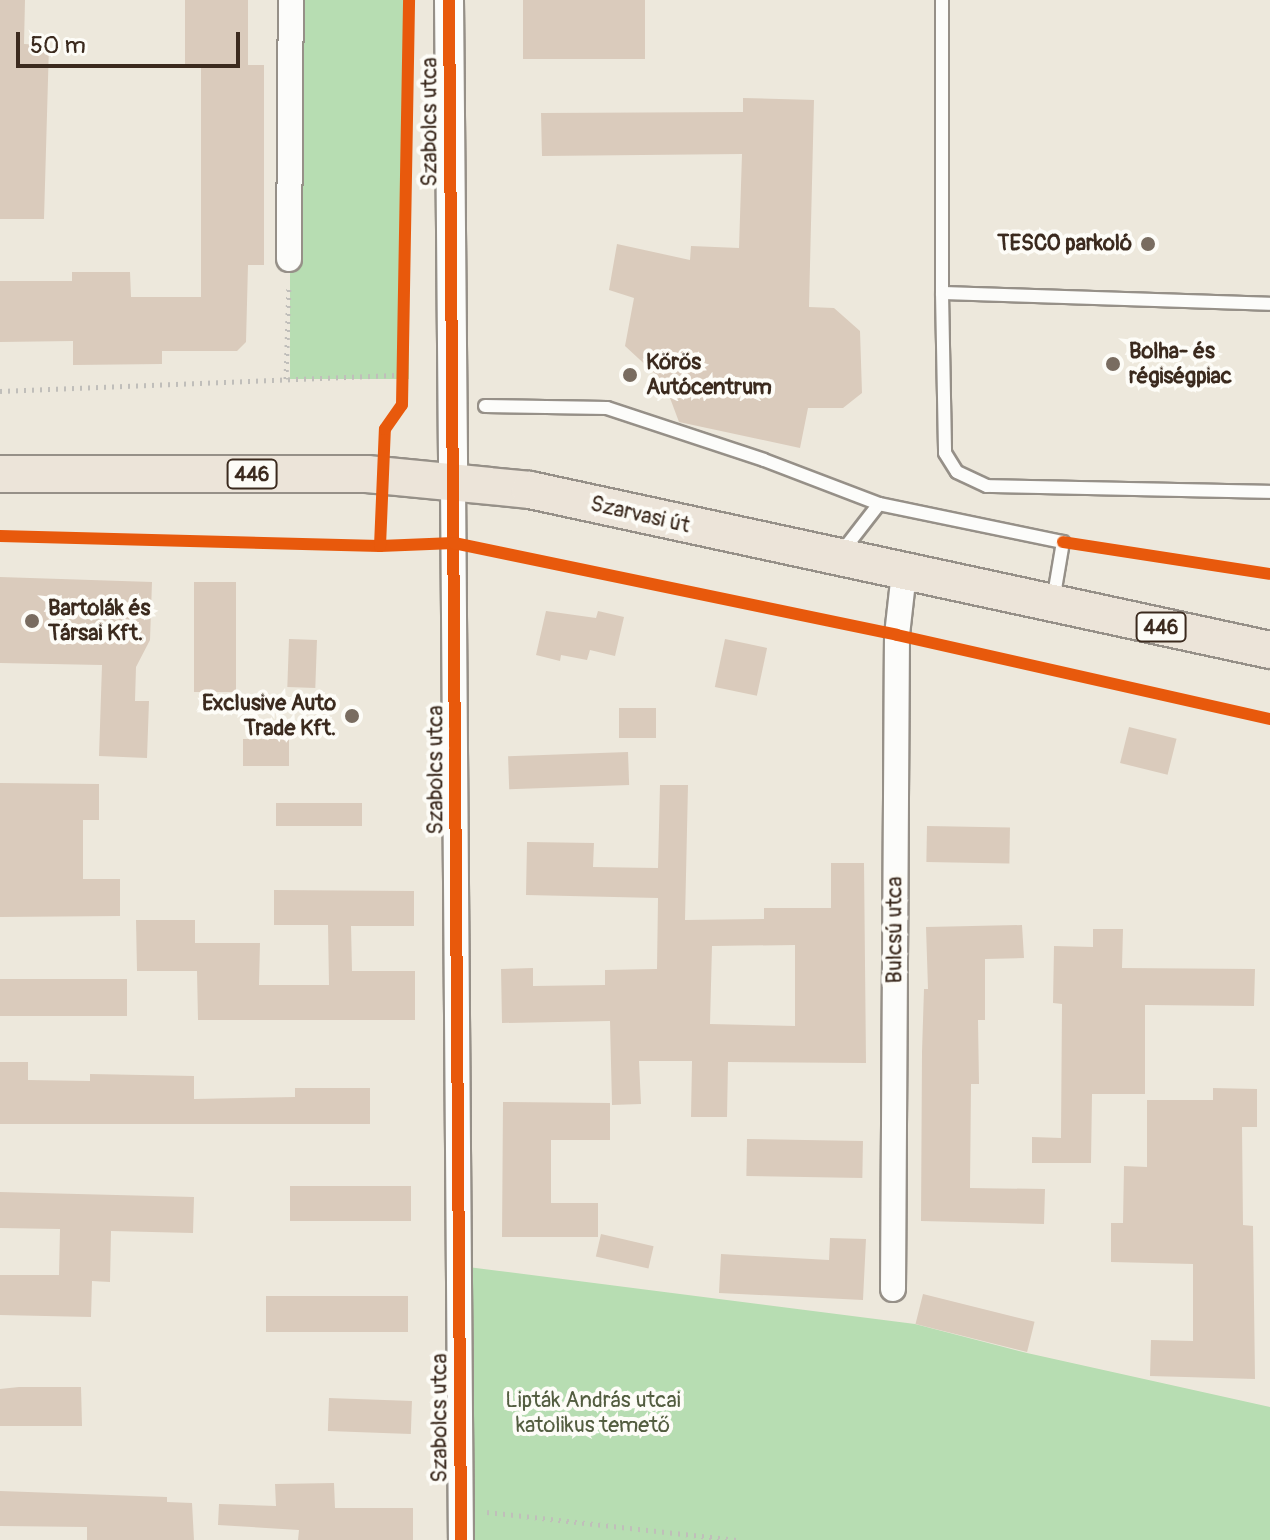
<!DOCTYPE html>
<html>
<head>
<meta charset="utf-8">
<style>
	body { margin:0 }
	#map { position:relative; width:1270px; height:1540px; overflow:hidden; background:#ede8dc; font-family:Pangolin,sans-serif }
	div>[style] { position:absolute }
	.green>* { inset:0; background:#b7ddb2; transform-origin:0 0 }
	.building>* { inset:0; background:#dacbbc; transform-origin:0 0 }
	.path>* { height:5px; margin-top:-2.5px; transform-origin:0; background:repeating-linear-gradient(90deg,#c0beba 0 2px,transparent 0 8px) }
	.roads { filter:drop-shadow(2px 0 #969088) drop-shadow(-2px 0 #969088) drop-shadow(0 2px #969088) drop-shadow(0 -2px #969088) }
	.service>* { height:12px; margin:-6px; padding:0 6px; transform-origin:6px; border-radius:6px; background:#fcfcfa }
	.minor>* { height:24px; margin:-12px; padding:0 12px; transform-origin:12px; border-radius:12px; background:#fcfcfa }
	.tertiary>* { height:28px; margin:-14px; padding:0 14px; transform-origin:14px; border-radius:14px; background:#fcfcfa }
	.primary>* { height:36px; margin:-18px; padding:0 18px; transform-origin:18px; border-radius:18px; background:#ece4d9 }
	.cycleway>* { height:12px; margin:-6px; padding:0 6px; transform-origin:6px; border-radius:6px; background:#e8590c }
	.dots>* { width:22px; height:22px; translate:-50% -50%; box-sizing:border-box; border:4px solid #fdfcf7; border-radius:50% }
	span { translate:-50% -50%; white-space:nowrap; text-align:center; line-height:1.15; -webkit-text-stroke:8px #fdfcf7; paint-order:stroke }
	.shield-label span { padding:2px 6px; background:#fdfcf7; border:2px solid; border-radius:6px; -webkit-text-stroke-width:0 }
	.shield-label { font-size:20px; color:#3b2a1e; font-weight:700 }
	.street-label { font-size:22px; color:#3b2a1e }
	.poi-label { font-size:22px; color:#3b2a1e; font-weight:700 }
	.right { translate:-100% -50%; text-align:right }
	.left { translate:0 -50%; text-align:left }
	.park-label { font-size:22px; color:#535d40 }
	.scale { position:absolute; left:16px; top:32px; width:224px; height:36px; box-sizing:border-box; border:4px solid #3b2a1e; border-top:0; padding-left:10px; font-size:24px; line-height:28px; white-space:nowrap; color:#3b2a1e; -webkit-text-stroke:6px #fdfcf7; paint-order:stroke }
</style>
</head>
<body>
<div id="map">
	<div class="green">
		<div style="left:290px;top:0;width:119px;height:379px"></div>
		<div style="clip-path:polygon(468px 1267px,915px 1324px,1027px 1353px,1270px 1407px,1270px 1540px,461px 1540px)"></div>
	</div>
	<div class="building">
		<div style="clip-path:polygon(0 0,25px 0,24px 44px,49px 45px,44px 219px,0 219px)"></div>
		<div style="clip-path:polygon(185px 0,248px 0,248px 65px,264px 65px,264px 265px,248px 265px,246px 342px,237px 351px,162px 351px,162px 364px,73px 365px,73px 341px,0 342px,0 281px,72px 281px,72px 272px,130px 272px,131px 297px,201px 297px,201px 65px,185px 64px)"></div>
		<div style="left:523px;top:0;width:122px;height:59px"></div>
		<div style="clip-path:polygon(743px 98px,814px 100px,809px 307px,834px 308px,860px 331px,862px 393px,843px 408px,808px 408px,800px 448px,679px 422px,664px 382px,625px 346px,634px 298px,609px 290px,617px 244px,690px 260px,691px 246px,739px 248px,742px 154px,542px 156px,541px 113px,743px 112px)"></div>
		<div style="clip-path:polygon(0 577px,152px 582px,150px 640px,136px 667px,135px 701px,149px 701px,147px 758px,99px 756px,102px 665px,0 663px)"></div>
		<div style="left:194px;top:582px;width:42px;height:110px"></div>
		<div style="clip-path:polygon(546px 611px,596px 618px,598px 611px,624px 617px,615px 656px,590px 650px,587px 660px,561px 655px,560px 661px,536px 655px)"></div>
		<div style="left:289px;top:639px;width:28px;height:48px;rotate:2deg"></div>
		<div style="left:725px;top:639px;width:43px;height:49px;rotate:12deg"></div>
		<div style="left:619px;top:708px;width:37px;height:30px"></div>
		<div style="left:1129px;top:727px;width:49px;height:37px;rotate:14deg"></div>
		<div style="left:289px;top:739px;width:27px;height:46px;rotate:90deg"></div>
		<div style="left:628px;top:752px;width:33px;height:120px;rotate:88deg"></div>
		<div style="clip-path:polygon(0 783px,99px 784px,99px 820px,83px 820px,83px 879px,120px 879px,120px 916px,0 917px)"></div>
		<div style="clip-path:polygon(evenodd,660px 785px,688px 785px,685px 920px,764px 919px,764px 908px,831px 908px,831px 863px,864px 863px,866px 1063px,728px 1062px,727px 1117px,691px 1117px,692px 1061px,639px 1061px,641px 1104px,612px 1105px,610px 1021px,502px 1023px,501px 969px,533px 968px,533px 986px,605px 985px,605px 970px,657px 969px,658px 898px,526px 895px,527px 842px,594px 843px,593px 867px,658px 868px,660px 785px,795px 945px,795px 1026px,710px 1024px,712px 946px,795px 945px)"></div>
		<div style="left:276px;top:803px;width:86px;height:23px"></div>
		<div style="left:927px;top:826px;width:83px;height:36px;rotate:1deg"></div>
		<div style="clip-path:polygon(274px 890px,414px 891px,414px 926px,351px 926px,352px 971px,415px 971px,415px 1020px,198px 1020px,197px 971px,137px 971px,136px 920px,195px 920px,195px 943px,260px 943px,259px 985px,329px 985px,328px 925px,274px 925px)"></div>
		<div style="clip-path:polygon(1022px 925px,1024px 958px,985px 959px,985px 1020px,978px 1020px,979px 1084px,971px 1084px,970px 1188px,1045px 1189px,1044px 1224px,921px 1221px,922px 1052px,924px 989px,928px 989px,926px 927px)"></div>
		<div style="clip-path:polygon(1093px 929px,1123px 929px,1122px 968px,1255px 969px,1254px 1006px,1145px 1005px,1145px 1094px,1092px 1094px,1091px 1163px,1032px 1163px,1032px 1137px,1061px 1138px,1062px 1004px,1053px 1003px,1054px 946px,1093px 947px)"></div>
		<div style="left:127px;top:979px;width:37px;height:127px;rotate:90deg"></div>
		<div style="clip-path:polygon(0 1062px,28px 1062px,28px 1080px,90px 1081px,90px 1074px,194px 1076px,194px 1099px,295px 1097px,295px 1088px,370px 1088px,370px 1124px,0 1124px)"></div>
		<div style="clip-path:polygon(1213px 1088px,1257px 1089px,1257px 1127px,1242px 1127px,1243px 1225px,1253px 1226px,1255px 1379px,1150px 1376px,1151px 1340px,1193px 1341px,1193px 1264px,1111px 1262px,1111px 1223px,1123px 1223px,1124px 1166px,1147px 1167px,1147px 1100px,1213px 1100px)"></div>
		<div style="clip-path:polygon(503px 1102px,610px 1103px,610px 1140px,551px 1140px,551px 1203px,598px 1203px,598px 1237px,502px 1237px)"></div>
		<div style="left:747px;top:1139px;width:116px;height:37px;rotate:1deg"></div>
		<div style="left:290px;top:1186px;width:121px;height:35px"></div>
		<div style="clip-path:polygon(0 1192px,194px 1197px,193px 1233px,111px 1231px,110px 1282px,92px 1281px,91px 1317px,0 1315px,0 1275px,59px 1275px,60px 1229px,0 1228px)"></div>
		<div style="left:601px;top:1234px;width:54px;height:23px;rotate:13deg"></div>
		<div style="clip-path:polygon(830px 1238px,866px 1239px,863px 1300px,719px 1293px,721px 1254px,829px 1260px)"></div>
		<div style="left:923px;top:1294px;width:115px;height:31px;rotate:14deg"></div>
		<div style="left:266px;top:1296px;width:142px;height:36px"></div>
		<div style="clip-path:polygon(19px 1387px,81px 1387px,82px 1426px,0 1426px,0 1389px)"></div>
		<div style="left:329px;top:1398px;width:83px;height:33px;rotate:2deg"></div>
		<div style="clip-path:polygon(334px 1483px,335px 1508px,413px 1508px,413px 1540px,298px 1540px,299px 1530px,218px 1525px,219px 1504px,276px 1506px,275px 1484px)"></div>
		<div style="clip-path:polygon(0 1491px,167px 1497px,167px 1502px,192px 1503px,194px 1540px,87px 1540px,87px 1527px,0 1526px)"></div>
	</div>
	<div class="path">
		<div style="left:286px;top:379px;width:95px;rotate:-88.2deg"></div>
		<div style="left:0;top:391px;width:402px;rotate:-2.3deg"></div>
		<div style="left:487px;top:1512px;width:252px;rotate:6.4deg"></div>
	</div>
	<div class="roads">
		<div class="service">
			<div style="left:942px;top:0;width:293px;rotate:90deg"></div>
			<div style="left:942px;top:293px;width:328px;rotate:1.9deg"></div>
			<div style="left:942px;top:293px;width:160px;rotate:88.9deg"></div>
			<div style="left:945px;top:453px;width:22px;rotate:58deg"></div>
			<div style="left:957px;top:472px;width:33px;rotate:25deg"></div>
			<div style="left:987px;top:486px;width:283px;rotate:1.2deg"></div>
			<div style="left:485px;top:406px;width:122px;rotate:0.9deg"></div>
			<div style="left:607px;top:408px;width:165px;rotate:18.3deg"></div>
			<div style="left:764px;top:460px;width:123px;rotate:20.9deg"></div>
			<div style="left:841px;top:553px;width:62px;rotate:-52.2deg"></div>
			<div style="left:879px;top:504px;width:188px;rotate:11.7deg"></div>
			<div style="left:1063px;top:542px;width:60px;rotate:99.6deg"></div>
		</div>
		<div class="minor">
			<div style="left:289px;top:259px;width:259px;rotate:-89.6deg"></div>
			<div style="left:453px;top:482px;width:1058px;rotate:89.57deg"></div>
			<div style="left:893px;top:1289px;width:654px;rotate:-89.65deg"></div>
			<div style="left:897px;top:635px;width:62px;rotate:-83.6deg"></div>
		</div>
		<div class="tertiary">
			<div style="left:449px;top:0;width:482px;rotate:89.5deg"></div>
		</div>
		<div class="primary">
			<div style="left:0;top:474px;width:367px"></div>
			<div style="left:367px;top:474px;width:164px;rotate:5.6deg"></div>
			<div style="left:530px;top:490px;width:757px;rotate:12.2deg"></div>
		</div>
	</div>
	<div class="cycleway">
		<div style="left:449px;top:0;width:1540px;rotate:89.55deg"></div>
		<div style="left:0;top:536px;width:380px;rotate:1.5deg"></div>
		<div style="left:380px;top:546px;width:74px;rotate:-2.3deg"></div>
		<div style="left:454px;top:543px;width:452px;rotate:11.7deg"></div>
		<div style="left:897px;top:635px;width:382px;rotate:12.7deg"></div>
		<div style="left:1063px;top:542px;width:209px;rotate:8.8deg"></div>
		<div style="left:380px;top:546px;width:117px;rotate:-87.6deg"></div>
		<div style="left:385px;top:429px;width:29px;rotate:-55deg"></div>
		<div style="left:402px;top:405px;width:405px;rotate:-89deg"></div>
	</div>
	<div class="dots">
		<div style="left:1148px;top:244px;background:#796c60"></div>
		<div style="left:1113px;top:364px;background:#796c60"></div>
		<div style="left:630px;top:375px;background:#796c60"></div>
		<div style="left:32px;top:621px;background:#796c60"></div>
		<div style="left:352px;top:716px;background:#796c60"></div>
	</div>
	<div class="shield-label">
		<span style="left:252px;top:474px">446</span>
		<span style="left:1161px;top:627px">446</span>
	</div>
	<div class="street-label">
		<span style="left:430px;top:122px;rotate:-90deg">Szabolcs utca</span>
		<span style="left:640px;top:515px;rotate:13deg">Szarvasi út</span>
		<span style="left:436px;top:770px;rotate:-90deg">Szabolcs utca</span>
		<span style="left:895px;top:930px;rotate:-90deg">Bulcsú utca</span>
		<span style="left:440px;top:1418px;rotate:-90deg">Szabolcs utca</span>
	</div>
	<div class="poi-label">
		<span class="right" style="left:1132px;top:244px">TESCO parkoló</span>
		<span class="left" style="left:1129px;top:364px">Bolha- és<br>régiségpiac</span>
		<span class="left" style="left:646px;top:375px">Körös<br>Autócentrum</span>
		<span class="left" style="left:48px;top:621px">Bartolák és<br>Társai Kft.</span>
		<span class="right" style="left:336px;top:716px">Exclusive Auto<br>Trade Kft.</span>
	</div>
	<div class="park-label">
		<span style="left:593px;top:1413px">Lipták András utcai<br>katolikus temető</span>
	</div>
	<div class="scale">50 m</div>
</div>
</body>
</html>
